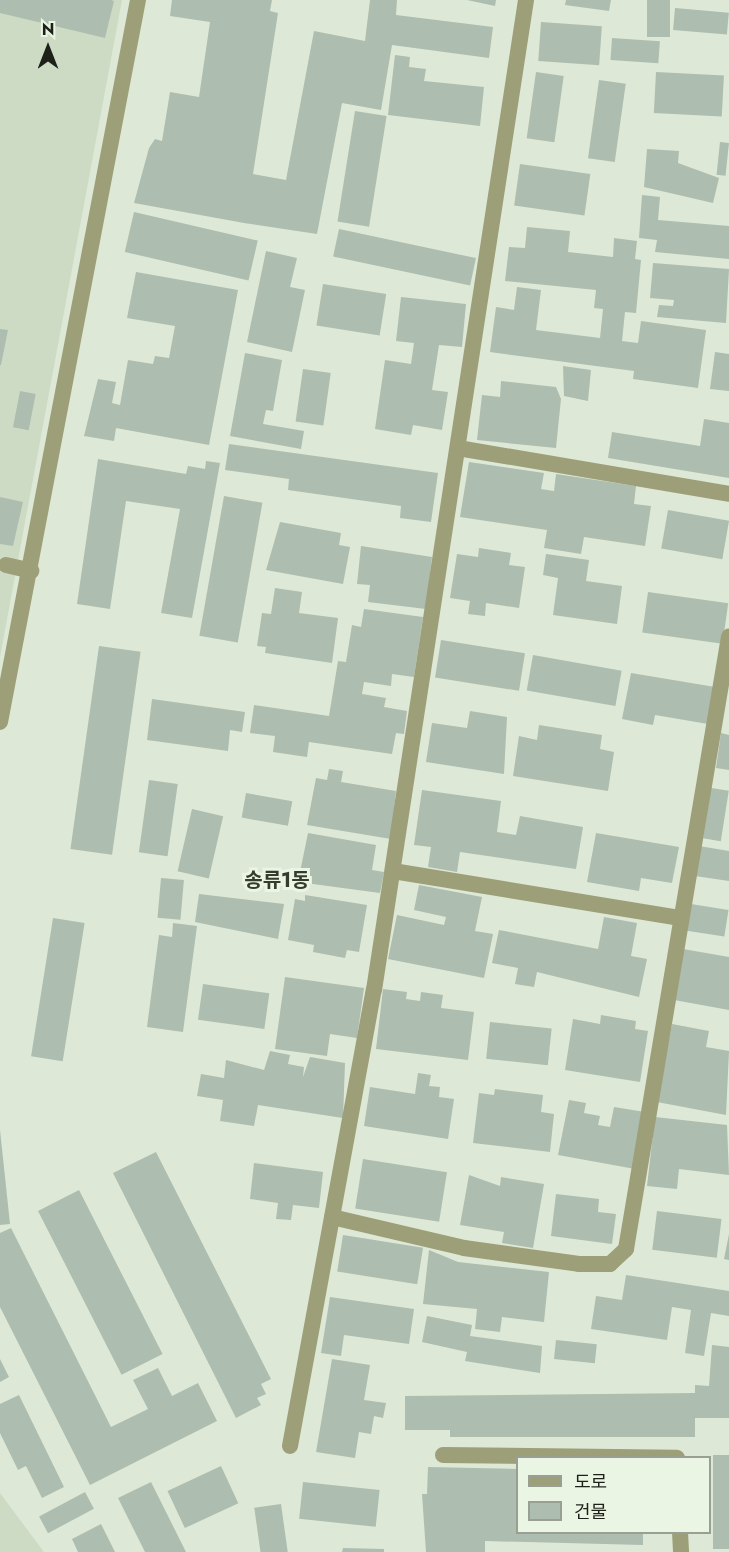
<!DOCTYPE html>
<html>
<head>
<meta charset="utf-8">
<style>
	body { margin:0 }
	#map { position:relative; width:729px; height:1552px; overflow:hidden; background:#dee8d6; font-family:Jost,"Noto Sans KR",sans-serif }
	div>[style] { position:absolute }
	.built>* { inset:0; background:#cedbc4 }
	.building>* { inset:0; background:#adbdb0; transform-origin:0 0 }
	.service>* { height:16px; margin:-8px; padding:0 8px; transform-origin:8px; border-radius:8px; background:#9d9f78 }
	.minor>* { height:16px; margin:-8px; padding:0 8px; transform-origin:8px; border-radius:8px; background:#9d9f78 }
	span { translate:-50% -50%; white-space:nowrap; text-align:center; line-height:1.15; -webkit-text-stroke:6px #ebf5e3; paint-order:stroke }
	.quarter-label { font-size:20px; color:#353c2e; font-weight:700 }
	.legend { position:absolute; left:516px; top:1456px; width:195px; height:78px; box-sizing:border-box; background:#ebf5e3; border:2px solid #99a093; margin:0; padding:8px 10px; list-style:none; font-size:18px; color:#1d211a }
	.legend li { display:flex; align-items:center; gap:12px; height:30px }
	.legend b { width:30px; border:2px solid #99a093 }
	.north { position:absolute; left:18px; top:18px; width:60px; height:60px; -webkit-text-stroke:4px #ebf5e3; paint-order:stroke; rotate:0deg; font-size:16px; font-weight:700; line-height:24px; text-align:center; color:#1d211a }
	.north::after { content:''; display:block; margin:auto; width:21px; height:27px; background:#1d211a; clip-path:polygon(50% 0,100% 100%,50% 72%,0 100%) }
</style>
</head>
<body>
<div id="map">
	<div class="built">
		<div style="clip-path:polygon(0 0,122px 0,0 657px)"></div>
		<div style="clip-path:polygon(0 1493px,44px 1552px,0 1552px)"></div>
	</div>
	<div class="building">
		<div style="clip-path:polygon(0 0,111px 0,114px 1px,105px 38px,0 13px)"></div>
		<div style="clip-path:polygon(172px 0,272px 0,270px 11px,278px 13px,253px 174px,286px 180px,314px 31px,365px 41px,370px 0,397px 0,396px 15px,493px 27px,489px 58px,392px 45px,381px 110px,342px 103px,317px 234px,244px 223px,134px 203px,149px 148px,155px 139px,162px 141px,170px 92px,199px 97px,210px 22px,170px 16px)"></div>
		<div style="clip-path:polygon(467px 0,496px 0,495px 6px)"></div>
		<div style="clip-path:polygon(566px 0,611px 0,609px 11px,565px 5px)"></div>
		<div style="left:647px;top:0;width:23px;height:37px"></div>
		<div style="left:675px;top:8px;width:54px;height:22px;rotate:5deg"></div>
		<div style="left:541px;top:22px;width:61px;height:39px;rotate:4deg"></div>
		<div style="left:612px;top:38px;width:48px;height:22px;rotate:4deg"></div>
		<div style="clip-path:polygon(395px 55px,410px 57px,409px 67px,426px 69px,424px 81px,484px 87px,480px 126px,388px 115px)"></div>
		<div style="left:536px;top:72px;width:28px;height:67px;rotate:8deg"></div>
		<div style="left:656px;top:72px;width:68px;height:41px;rotate:3deg"></div>
		<div style="left:599px;top:80px;width:27px;height:79px;rotate:8deg"></div>
		<div style="left:355px;top:111px;width:32px;height:112px;rotate:9deg"></div>
		<div style="left:720px;top:142px;width:9px;height:33px;rotate:6deg"></div>
		<div style="clip-path:polygon(647px 149px,679px 151px,678px 163px,719px 178px,713px 203px,644px 187px)"></div>
		<div style="left:520px;top:164px;width:71px;height:42px;rotate:8deg"></div>
		<div style="clip-path:polygon(642px 195px,660px 197px,658px 220px,729px 226px,729px 259px,655px 252px,657px 240px,639px 238px)"></div>
		<div style="left:134px;top:212px;width:127px;height:41px;rotate:13deg"></div>
		<div style="clip-path:polygon(527px 227px,570px 231px,568px 252px,613px 257px,614px 238px,637px 241px,635px 259px,641px 260px,636px 313px,625px 312px,622px 341px,638px 343px,641px 321px,706px 330px,698px 388px,633px 379px,634px 371px,490px 352px,496px 307px,514px 310px,517px 287px,541px 290px,536px 330px,600px 338px,603px 309px,594px 308px,596px 290px,505px 281px,509px 247px,525px 248px)"></div>
		<div style="left:339px;top:229px;width:140px;height:28px;rotate:12deg"></div>
		<div style="clip-path:polygon(266px 251px,297px 258px,290px 287px,305px 290px,292px 352px,247px 342px)"></div>
		<div style="clip-path:polygon(653px 263px,729px 269px,726px 323px,657px 317px,659px 305px,673px 306px,674px 300px,650px 298px)"></div>
		<div style="clip-path:polygon(136px 272px,238px 290px,209px 445px,116px 428px,114px 441px,84px 436px,98px 379px,116px 382px,112px 403px,120px 405px,128px 360px,153px 364px,155px 356px,169px 358px,175px 326px,127px 318px)"></div>
		<div style="left:323px;top:284px;width:64px;height:42px;rotate:9deg"></div>
		<div style="clip-path:polygon(401px 297px,466px 304px,462px 347px,439px 345px,432px 390px,448px 392px,442px 430px,413px 425px,411px 435px,375px 429px,385px 360px,411px 364px,414px 343px,396px 341px)"></div>
		<div style="clip-path:polygon(0 329px,8px 330px,1px 365px,0 365px)"></div>
		<div style="clip-path:polygon(715px 352px,729px 354px,729px 391px,710px 389px)"></div>
		<div style="clip-path:polygon(245px 353px,282px 360px,273px 411px,266px 410px,263px 424px,304px 431px,301px 449px,230px 436px)"></div>
		<div style="clip-path:polygon(563px 366px,591px 370px,588px 401px,564px 396px)"></div>
		<div style="left:303px;top:369px;width:28px;height:53px;rotate:8deg"></div>
		<div style="clip-path:polygon(501px 381px,556px 387px,561px 399px,556px 448px,477px 440px,482px 395px,500px 397px)"></div>
		<div style="left:20px;top:391px;width:16px;height:37px;rotate:11deg"></div>
		<div style="clip-path:polygon(704px 419px,729px 423px,729px 478px,608px 458px,612px 432px,700px 446px)"></div>
		<div style="clip-path:polygon(229px 444px,438px 473px,431px 522px,400px 518px,401px 506px,288px 490px,289px 479px,225px 470px)"></div>
		<div style="clip-path:polygon(98px 459px,186px 474px,188px 466px,205px 469px,206px 461px,220px 463px,192px 618px,161px 613px,180px 509px,126px 501px,110px 609px,77px 604px)"></div>
		<div style="clip-path:polygon(469px 462px,544px 473px,541px 489px,554px 491px,556px 474px,636px 486px,634px 504px,651px 506px,645px 546px,584px 537px,581px 554px,544px 548px,547px 530px,460px 517px)"></div>
		<div style="left:224px;top:496px;width:39px;height:142px;rotate:10deg"></div>
		<div style="clip-path:polygon(0 497px,23px 502px,13px 546px,0 544px)"></div>
		<div style="left:668px;top:510px;width:62px;height:39px;rotate:10deg"></div>
		<div style="clip-path:polygon(280px 522px,341px 533px,339px 545px,350px 547px,343px 584px,266px 570px)"></div>
		<div style="clip-path:polygon(361px 546px,432px 557px,426px 609px,368px 602px,370px 585px,357px 584px)"></div>
		<div style="clip-path:polygon(479px 548px,511px 553px,509px 565px,525px 567px,519px 608px,486px 603px,485px 616px,468px 614px,470px 601px,450px 598px,457px 554px,478px 557px)"></div>
		<div style="clip-path:polygon(546px 554px,589px 560px,586px 581px,622px 586px,617px 624px,553px 615px,558px 578px,543px 575px)"></div>
		<div style="clip-path:polygon(275px 588px,302px 592px,299px 613px,338px 618px,332px 663px,265px 653px,266px 647px,257px 646px,262px 613px,271px 614px)"></div>
		<div style="left:648px;top:592px;width:81px;height:41px;rotate:8deg"></div>
		<div style="clip-path:polygon(364px 609px,423px 617px,414px 677px,392px 674px,391px 686px,364px 682px,362px 694px,386px 698px,384px 707px,407px 711px,404px 734px,396px 733px,392px 754px,309px 742px,307px 757px,273px 752px,275px 736px,250px 733px,254px 705px,329px 716px,338px 661px,346px 662px,352px 625px,361px 627px)"></div>
		<div style="left:441px;top:640px;width:85px;height:38px;rotate:9deg"></div>
		<div style="left:99px;top:646px;width:42px;height:205px;rotate:8deg"></div>
		<div style="left:533px;top:655px;width:90px;height:36px;rotate:10deg"></div>
		<div style="clip-path:polygon(631px 673px,715px 687px,708px 724px,655px 715px,653px 725px,622px 719px)"></div>
		<div style="clip-path:polygon(152px 699px,245px 712px,242px 732px,230px 730px,228px 751px,147px 740px)"></div>
		<div style="clip-path:polygon(470px 711px,507px 717px,504px 774px,426px 762px,432px 723px,467px 728px)"></div>
		<div style="clip-path:polygon(539px 725px,602px 735px,600px 749px,614px 752px,608px 791px,513px 776px,519px 736px,537px 740px)"></div>
		<div style="clip-path:polygon(721px 733px,729px 735px,729px 770px,716px 768px)"></div>
		<div style="clip-path:polygon(329px 769px,343px 771px,341px 782px,396px 791px,391px 839px,307px 825px,316px 778px,327px 780px)"></div>
		<div style="left:149px;top:780px;width:29px;height:73px;rotate:8deg"></div>
		<div style="left:711px;top:788px;width:18px;height:51px;rotate:9deg"></div>
		<div style="clip-path:polygon(422px 790px,501px 801px,497px 832px,516px 835px,520px 816px,583px 827px,576px 869px,460px 852px,457px 872px,428px 867px,431px 847px,414px 845px)"></div>
		<div style="left:246px;top:793px;width:47px;height:25px;rotate:10deg"></div>
		<div style="left:192px;top:809px;width:32px;height:64px;rotate:13deg"></div>
		<div style="clip-path:polygon(308px 833px,376px 845px,372px 870px,384px 872px,380px 893px,298px 882px)"></div>
		<div style="clip-path:polygon(596px 833px,679px 847px,672px 883px,641px 878px,639px 891px,587px 882px)"></div>
		<div style="clip-path:polygon(699px 846px,729px 851px,729px 881px,695px 876px)"></div>
		<div style="left:161px;top:878px;width:23px;height:40px;rotate:5deg"></div>
		<div style="clip-path:polygon(419px 885px,482px 897px,475px 931px,493px 934px,484px 978px,388px 959px,397px 915px,444px 925px,446px 917px,414px 910px)"></div>
		<div style="clip-path:polygon(199px 894px,284px 904px,278px 939px,195px 922px)"></div>
		<div style="clip-path:polygon(305px 895px,367px 905px,359px 952px,347px 950px,345px 958px,313px 952px,314px 945px,288px 940px,295px 899px,305px 901px)"></div>
		<div style="left:691px;top:904px;width:38px;height:27px;rotate:9deg"></div>
		<div style="clip-path:polygon(604px 917px,637px 923px,631px 956px,647px 959px,639px 997px,537px 972px,534px 987px,515px 984px,518px 968px,492px 963px,499px 930px,598px 949px)"></div>
		<div style="left:53px;top:918px;width:32px;height:140px;rotate:9deg"></div>
		<div style="clip-path:polygon(173px 923px,197px 926px,183px 1032px,147px 1027px,159px 935px,172px 937px)"></div>
		<div style="clip-path:polygon(683px 949px,729px 957px,729px 1010px,674px 1000px)"></div>
		<div style="clip-path:polygon(285px 977px,364px 988px,357px 1038px,330px 1034px,327px 1056px,275px 1049px)"></div>
		<div style="left:203px;top:984px;width:67px;height:36px;rotate:8deg"></div>
		<div style="clip-path:polygon(383px 989px,407px 992px,406px 999px,420px 1001px,421px 992px,443px 995px,441px 1008px,474px 1012px,468px 1060px,376px 1049px)"></div>
		<div style="clip-path:polygon(601px 1015px,636px 1021px,635px 1029px,648px 1031px,640px 1082px,565px 1070px,573px 1019px,600px 1024px)"></div>
		<div style="left:490px;top:1022px;width:62px;height:37px;rotate:6deg"></div>
		<div style="clip-path:polygon(672px 1024px,709px 1031px,706px 1047px,729px 1051px,726px 1115px,657px 1102px)"></div>
		<div style="clip-path:polygon(270px 1051px,290px 1055px,288px 1064px,304px 1067px,303px 1077px,310px 1057px,345px 1063px,343px 1118px,258px 1105px,254px 1126px,220px 1121px,223px 1100px,197px 1096px,201px 1074px,224px 1078px,226px 1060px,264px 1070px)"></div>
		<div style="clip-path:polygon(418px 1073px,431px 1075px,429px 1086px,440px 1087px,439px 1097px,454px 1099px,448px 1139px,364px 1126px,370px 1087px,415px 1094px)"></div>
		<div style="clip-path:polygon(495px 1089px,543px 1095px,541px 1112px,554px 1114px,550px 1152px,473px 1143px,479px 1093px,494px 1095px)"></div>
		<div style="clip-path:polygon(569px 1100px,586px 1103px,584px 1113px,600px 1116px,598px 1125px,610px 1127px,614px 1107px,645px 1112px,635px 1169px,558px 1155px)"></div>
		<div style="clip-path:polygon(655px 1117px,727px 1125px,729px 1175px,679px 1169px,677px 1189px,647px 1186px)"></div>
		<div style="clip-path:polygon(0 1130px,10px 1224px,0 1225px)"></div>
		<div style="clip-path:polygon(156px 1152px,271px 1379px,261px 1384px,266px 1394px,257px 1398px,261px 1405px,236px 1418px,113px 1173px)"></div>
		<div style="left:363px;top:1159px;width:85px;height:50px;rotate:9deg"></div>
		<div style="clip-path:polygon(254px 1163px,323px 1172px,319px 1208px,293px 1205px,291px 1220px,276px 1219px,278px 1203px,250px 1199px)"></div>
		<div style="clip-path:polygon(469px 1175px,500px 1186px,501px 1177px,544px 1184px,533px 1248px,502px 1243px,504px 1232px,460px 1225px)"></div>
		<div style="left:79px;top:1190px;width:184px;height:46px;rotate:63deg"></div>
		<div style="clip-path:polygon(556px 1194px,599px 1199px,598px 1212px,616px 1214px,612px 1244px,551px 1236px)"></div>
		<div style="left:657px;top:1211px;width:65px;height:39px;rotate:7deg"></div>
		<div style="clip-path:polygon(11px 1228px,111px 1427px,148px 1409px,133px 1380px,158px 1368px,172px 1396px,198px 1383px,217px 1421px,90px 1485px,0 1307px,0 1233px)"></div>
		<div style="clip-path:polygon(729px 1234px,729px 1260px,724px 1259px)"></div>
		<div style="left:343px;top:1235px;width:81px;height:37px;rotate:9deg"></div>
		<div style="clip-path:polygon(429px 1250px,458px 1262px,549px 1272px,544px 1322px,502px 1317px,500px 1332px,475px 1329px,477px 1309px,423px 1304px)"></div>
		<div style="clip-path:polygon(626px 1275px,729px 1291px,729px 1316px,711px 1313px,704px 1356px,685px 1353px,691px 1310px,672px 1307px,667px 1340px,591px 1329px,596px 1296px,622px 1300px)"></div>
		<div style="clip-path:polygon(330px 1297px,414px 1309px,409px 1344px,344px 1335px,341px 1356px,321px 1353px)"></div>
		<div style="clip-path:polygon(427px 1316px,472px 1325px,470px 1336px,542px 1346px,540px 1373px,465px 1361px,467px 1352px,422px 1342px)"></div>
		<div style="left:556px;top:1340px;width:41px;height:19px;rotate:6deg"></div>
		<div style="clip-path:polygon(712px 1345px,729px 1347px,729px 1418px,695px 1418px,695px 1437px,450px 1437px,450px 1430px,405px 1430px,405px 1396px,695px 1393px,695px 1385px,709px 1386px)"></div>
		<div style="clip-path:polygon(0 1359px,9px 1377px,0 1382px)"></div>
		<div style="clip-path:polygon(332px 1359px,370px 1365px,364px 1400px,386px 1403px,383px 1418px,374px 1416px,371px 1434px,359px 1432px,355px 1458px,316px 1452px)"></div>
		<div style="clip-path:polygon(19px 1395px,64px 1487px,42px 1498px,26px 1466px,18px 1470px,0 1433px,0 1404px)"></div>
		<div style="left:729px;top:1455px;width:94px;height:16px;rotate:90deg"></div>
		<div style="left:221px;top:1466px;width:41px;height:59px;rotate:65deg"></div>
		<div style="clip-path:polygon(428px 1467px,518px 1469px,518px 1533px,643px 1533px,643px 1545px,485px 1541px,485px 1552px,426px 1552px,422px 1494px,427px 1494px)"></div>
		<div style="clip-path:polygon(151px 1482px,186px 1552px,145px 1552px,118px 1498px)"></div>
		<div style="left:303px;top:1482px;width:77px;height:37px;rotate:6deg"></div>
		<div style="left:85px;top:1492px;width:19px;height:52px;rotate:62deg"></div>
		<div style="left:281px;top:1504px;width:49px;height:27px;rotate:82deg"></div>
		<div style="clip-path:polygon(101px 1524px,115px 1552px,78px 1552px,72px 1539px)"></div>
		<div style="clip-path:polygon(343px 1548px,384px 1549px,384px 1552px,342px 1552px)"></div>
	</div>
	<div class="service">
		<div style="left:443px;top:1455px;width:234px;rotate:0.7deg"></div>
		<div style="left:680px;top:1532px;width:20px;rotate:87deg"></div>
	</div>
	<div class="minor">
		<div style="left:458px;top:448px;width:275px;rotate:9.6deg"></div>
		<div style="left:6px;top:565px;width:26px;rotate:13deg"></div>
		<div style="left:0;top:722px;width:735px;rotate:-79.18deg"></div>
		<div style="left:393px;top:871px;width:290px;rotate:9.3deg"></div>
		<div style="left:332px;top:1217px;width:136px;rotate:13.2deg"></div>
		<div style="left:464px;top:1248px;width:116px;rotate:7.9deg"></div>
		<div style="left:579px;top:1264px;width:31px"></div>
		<div style="left:610px;top:1264px;width:22px;rotate:-43deg"></div>
		<div style="left:626px;top:1249px;width:621px;rotate:-80.45deg"></div>
		<div style="left:290px;top:1446px;width:464px;rotate:-79.6deg"></div>
		<div style="left:374px;top:990px;width:1002px;rotate:-81.27deg"></div>
	</div>
	<div class="quarter-label">
		<span style="left:277px;top:880px">송류1동</span>
	</div>
	<ul class="legend">
	<li><b style="height:8px;background:#9d9f78"></b>도로</li>
	<li><b style="height:16px;background:#adbdb0"></b>건물</li>
	</ul>
	<div class="north">N</div>
</div>
</body>
</html>
